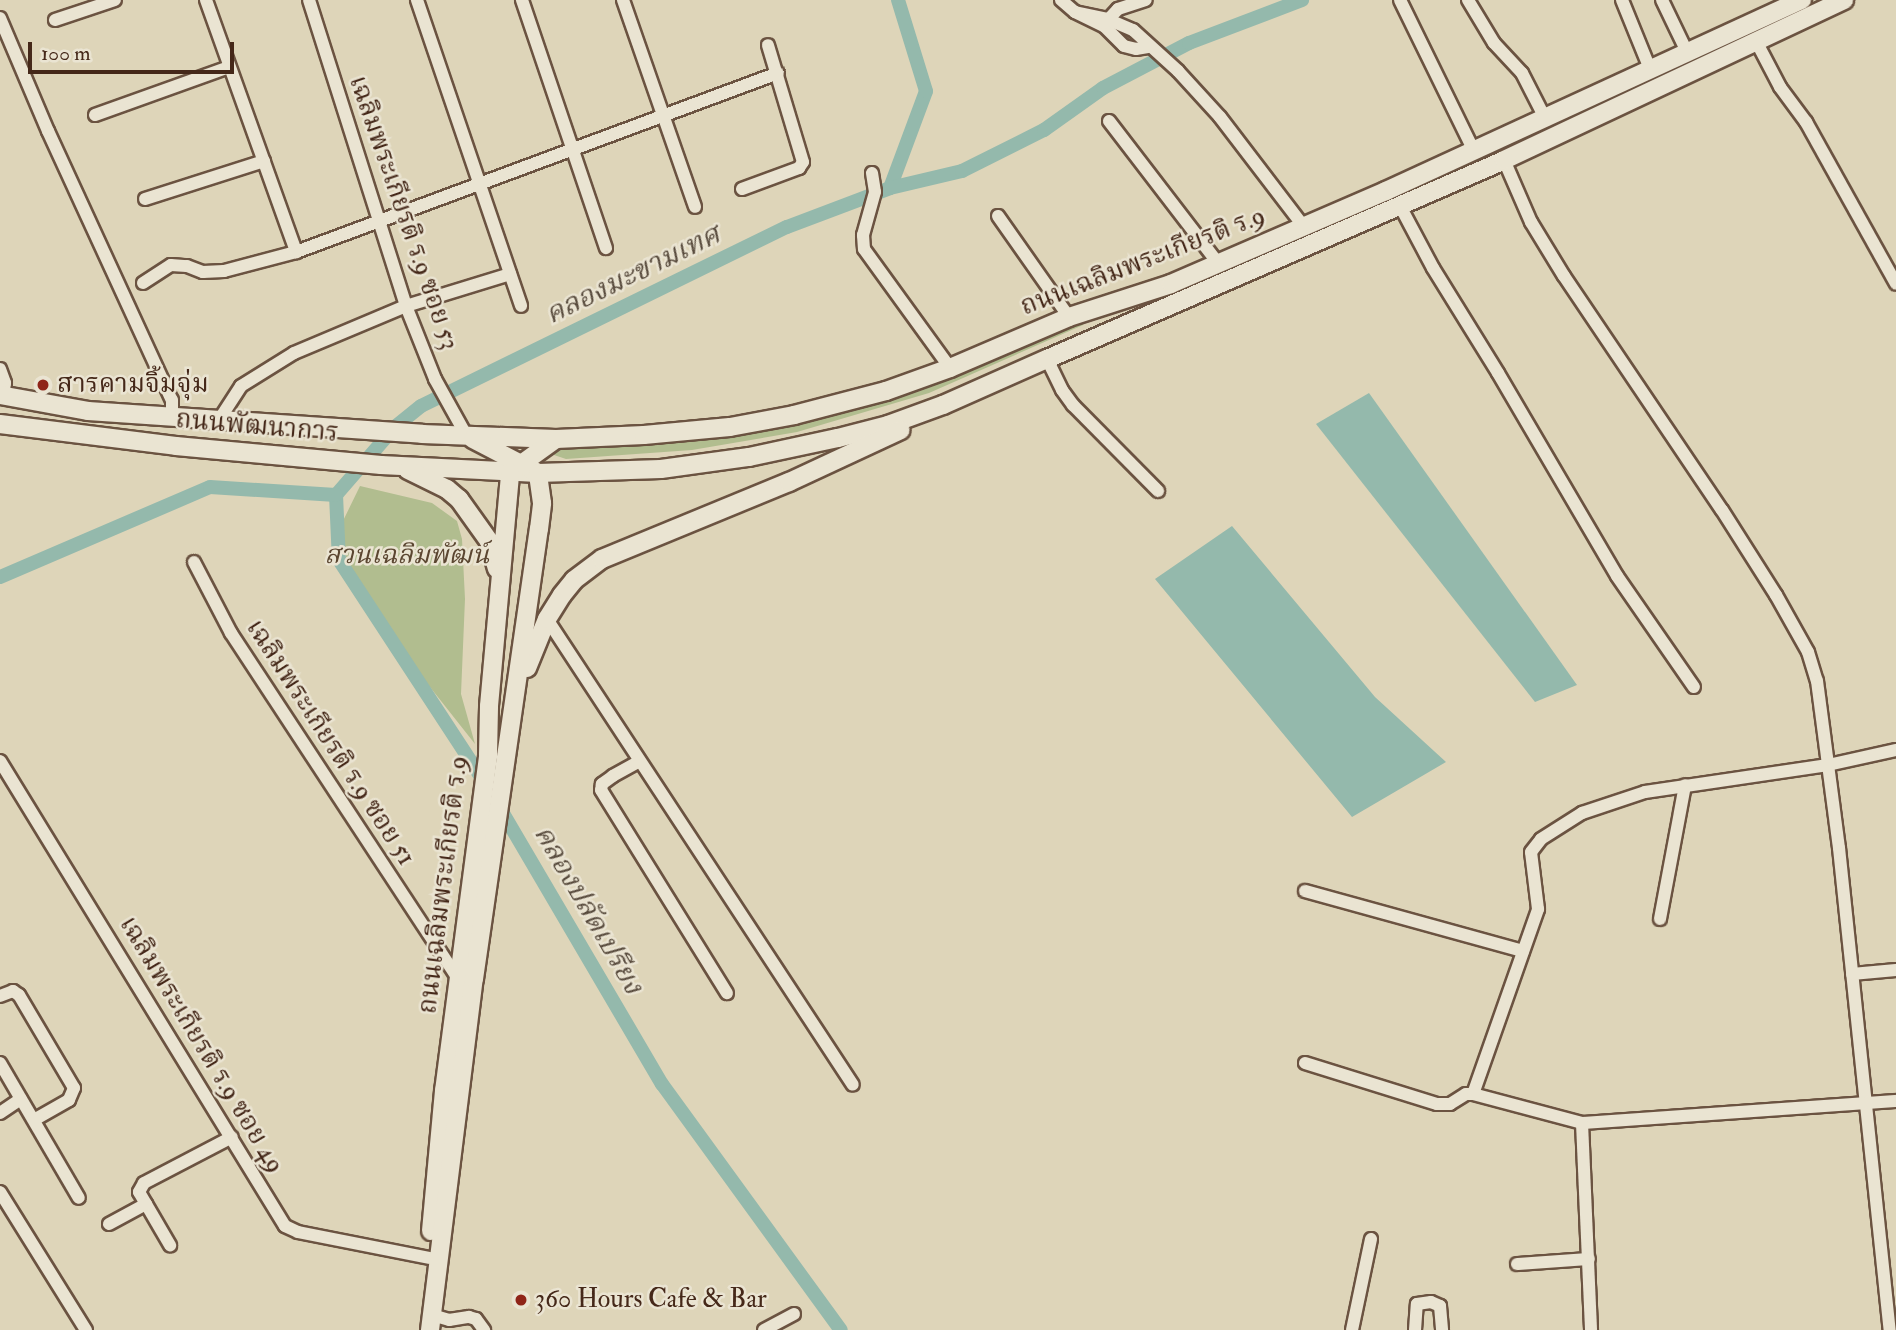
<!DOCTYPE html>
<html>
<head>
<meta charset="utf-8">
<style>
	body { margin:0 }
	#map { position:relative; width:1896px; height:1330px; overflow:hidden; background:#ded5b9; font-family:"IM FELL Double Pica","Noto Serif Thai",serif }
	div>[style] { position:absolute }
	.green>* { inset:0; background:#b1bd8f }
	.water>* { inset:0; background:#94b9ac }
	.canal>* { height:14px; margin:-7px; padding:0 7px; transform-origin:7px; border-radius:7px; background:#94b9ac }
	.roads { filter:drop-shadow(2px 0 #6b5341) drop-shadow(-2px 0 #6b5341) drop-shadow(0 2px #6b5341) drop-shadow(0 -2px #6b5341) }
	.minor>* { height:12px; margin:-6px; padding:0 6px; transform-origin:6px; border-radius:6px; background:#eae4d2 }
	.secondary>* { height:18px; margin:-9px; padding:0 9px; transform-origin:9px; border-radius:9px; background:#eae4d2 }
	.dots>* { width:19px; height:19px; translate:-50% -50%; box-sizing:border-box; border:4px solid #eae4d2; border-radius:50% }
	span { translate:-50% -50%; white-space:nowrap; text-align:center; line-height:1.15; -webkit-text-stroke:5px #eae4d2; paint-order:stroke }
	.street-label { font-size:26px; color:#452819 }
	.poi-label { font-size:26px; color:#452819 }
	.left { translate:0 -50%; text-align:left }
	.park-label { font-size:26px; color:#5b4631; font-style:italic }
	.water-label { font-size:28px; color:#594c3e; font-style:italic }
	.scale { position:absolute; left:28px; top:42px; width:206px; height:32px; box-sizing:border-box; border:4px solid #452819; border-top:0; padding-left:9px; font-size:21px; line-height:24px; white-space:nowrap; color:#452819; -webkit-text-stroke:5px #eae4d2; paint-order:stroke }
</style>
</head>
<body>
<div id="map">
	<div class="green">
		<div style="clip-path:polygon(1087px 318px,1083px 325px,929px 393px,797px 432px,692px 450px,566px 459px,551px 454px,560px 449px,626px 446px,738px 434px)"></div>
		<div style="clip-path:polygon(360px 486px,432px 503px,457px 521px,462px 539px,465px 599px,461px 694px,475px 744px,415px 668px,356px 580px,342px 548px,341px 525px)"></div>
	</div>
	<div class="water">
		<div style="clip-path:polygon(1369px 393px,1577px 685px,1535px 702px,1316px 424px)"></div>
		<div style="clip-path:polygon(1232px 526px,1375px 697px,1446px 762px,1352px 817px,1155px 579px)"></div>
	</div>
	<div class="canal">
		<div style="left:890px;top:188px;width:103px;rotate:-69.6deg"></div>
		<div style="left:926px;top:91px;width:95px;rotate:-107.1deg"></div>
		<div style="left:336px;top:495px;width:90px;rotate:-49.1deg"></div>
		<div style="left:395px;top:427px;width:33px;rotate:-39deg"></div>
		<div style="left:421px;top:406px;width:407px;rotate:-26.1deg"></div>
		<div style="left:787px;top:227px;width:110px;rotate:-20.7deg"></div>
		<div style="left:890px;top:188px;width:74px;rotate:-13.3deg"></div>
		<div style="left:962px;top:171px;width:92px;rotate:-26.6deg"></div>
		<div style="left:1044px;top:130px;width:72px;rotate:-35.4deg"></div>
		<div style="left:1103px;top:88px;width:97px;rotate:-27.6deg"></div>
		<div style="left:1189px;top:43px;width:121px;rotate:-20.8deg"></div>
		<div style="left:336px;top:495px;width:65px;rotate:87.4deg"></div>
		<div style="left:339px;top:560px;width:270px;rotate:56.8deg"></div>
		<div style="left:0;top:577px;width:228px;rotate:-23.2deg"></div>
		<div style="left:210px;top:487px;width:126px;rotate:3.6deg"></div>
		<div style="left:497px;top:803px;width:326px;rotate:59.6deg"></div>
		<div style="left:662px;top:1084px;width:304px;rotate:54deg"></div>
	</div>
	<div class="roads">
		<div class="minor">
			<div style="left:206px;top:0;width:268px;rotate:70.3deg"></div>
			<div style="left:309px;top:0;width:321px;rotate:72.4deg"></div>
			<div style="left:406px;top:306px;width:79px;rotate:68.3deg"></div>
			<div style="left:435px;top:379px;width:64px;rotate:61deg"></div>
			<div style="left:417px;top:0;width:323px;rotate:71.2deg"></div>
			<div style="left:522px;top:0;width:262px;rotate:71.3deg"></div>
			<div style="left:623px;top:0;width:219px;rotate:70.8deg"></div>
			<div style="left:1061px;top:0;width:18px;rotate:41deg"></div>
			<div style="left:1075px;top:12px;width:32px;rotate:26deg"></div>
			<div style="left:1104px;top:26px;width:28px;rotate:45deg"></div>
			<div style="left:1124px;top:46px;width:12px;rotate:14deg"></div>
			<div style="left:1136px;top:49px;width:12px;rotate:-9deg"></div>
			<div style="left:1400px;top:0;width:168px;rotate:63.9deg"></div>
			<div style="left:1468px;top:0;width:50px;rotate:58.8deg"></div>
			<div style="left:1494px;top:43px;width:41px;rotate:47deg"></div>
			<div style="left:1522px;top:73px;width:51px;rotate:62.9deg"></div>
			<div style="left:1622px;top:0;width:74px;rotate:67.9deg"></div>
			<div style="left:1662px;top:0;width:58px;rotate:64.3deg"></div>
			<div style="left:1075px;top:12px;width:33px;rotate:12deg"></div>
			<div style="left:1107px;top:19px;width:28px;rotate:23deg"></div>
			<div style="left:1133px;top:30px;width:61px;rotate:42.3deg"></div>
			<div style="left:1178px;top:71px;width:62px;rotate:47.6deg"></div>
			<div style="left:1220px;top:117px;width:138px;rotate:52.6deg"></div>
			<div style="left:0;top:18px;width:123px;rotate:67deg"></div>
			<div style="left:48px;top:131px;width:296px;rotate:65.3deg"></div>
			<div style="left:172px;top:400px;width:16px;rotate:90deg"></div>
			<div style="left:55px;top:20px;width:63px;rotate:-18.4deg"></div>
			<div style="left:1105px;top:23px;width:19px;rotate:-47deg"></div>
			<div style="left:1118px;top:9px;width:29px;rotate:-18deg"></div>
			<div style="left:1756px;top:41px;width:52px;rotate:62.4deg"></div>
			<div style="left:1780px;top:87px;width:44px;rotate:53.4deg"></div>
			<div style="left:1806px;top:122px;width:185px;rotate:60.9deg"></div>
			<div style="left:95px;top:115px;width:142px;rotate:-19.7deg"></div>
			<div style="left:1109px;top:121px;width:179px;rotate:52.5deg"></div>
			<div style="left:1504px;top:160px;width:68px;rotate:66.5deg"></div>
			<div style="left:1531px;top:222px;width:63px;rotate:58.6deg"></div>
			<div style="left:1564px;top:276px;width:282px;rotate:56deg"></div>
			<div style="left:1722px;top:510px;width:101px;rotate:57.6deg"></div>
			<div style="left:1776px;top:595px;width:65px;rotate:60.7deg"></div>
			<div style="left:1808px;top:652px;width:30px;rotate:73deg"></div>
			<div style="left:1817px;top:681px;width:168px;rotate:82.5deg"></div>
			<div style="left:1839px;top:848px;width:485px;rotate:84deg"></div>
			<div style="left:872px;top:173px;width:19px;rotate:81deg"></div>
			<div style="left:875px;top:192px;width:45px;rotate:105.6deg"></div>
			<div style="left:863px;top:235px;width:14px;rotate:86deg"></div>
			<div style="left:864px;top:249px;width:147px;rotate:54.1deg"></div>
			<div style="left:742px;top:189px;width:61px;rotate:-20.2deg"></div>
			<div style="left:799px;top:168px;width:7px;rotate:-56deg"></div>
			<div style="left:803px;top:162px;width:122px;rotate:-106.7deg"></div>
			<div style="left:145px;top:199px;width:125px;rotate:-17.7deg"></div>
			<div style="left:1399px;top:204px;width:72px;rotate:62deg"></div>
			<div style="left:1433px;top:268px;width:123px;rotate:58.2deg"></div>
			<div style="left:1498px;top:373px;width:235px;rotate:59.6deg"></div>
			<div style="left:1617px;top:576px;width:135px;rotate:55.3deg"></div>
			<div style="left:998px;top:216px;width:123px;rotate:54.9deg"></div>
			<div style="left:143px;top:283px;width:33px;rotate:-33deg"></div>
			<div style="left:171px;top:265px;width:16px;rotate:4deg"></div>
			<div style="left:187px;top:266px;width:17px;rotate:21deg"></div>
			<div style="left:203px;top:272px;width:21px;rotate:-3deg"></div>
			<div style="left:224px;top:271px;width:74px;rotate:-14.8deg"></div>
			<div style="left:296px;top:252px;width:514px;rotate:-20.37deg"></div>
			<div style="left:1047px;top:359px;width:34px;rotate:64deg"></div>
			<div style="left:1062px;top:390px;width:19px;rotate:54deg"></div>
			<div style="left:1073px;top:405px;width:121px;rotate:45.3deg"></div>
			<div style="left:0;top:369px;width:15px;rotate:70deg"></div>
			<div style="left:5px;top:383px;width:13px;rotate:99deg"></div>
			<div style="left:219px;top:420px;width:40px;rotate:-57.1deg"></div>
			<div style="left:241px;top:386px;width:62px;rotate:-31.9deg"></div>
			<div style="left:294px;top:353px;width:121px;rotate:-22.8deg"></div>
			<div style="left:406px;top:306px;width:109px;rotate:-17.1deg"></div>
			<div style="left:194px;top:562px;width:80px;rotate:62.5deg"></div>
			<div style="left:231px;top:633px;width:413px;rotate:56.7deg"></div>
			<div style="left:547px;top:619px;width:557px;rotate:56.71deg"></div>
			<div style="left:0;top:761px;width:545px;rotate:58.5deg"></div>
			<div style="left:285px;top:1226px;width:14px;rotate:25deg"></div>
			<div style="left:298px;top:1232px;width:134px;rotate:11.2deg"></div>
			<div style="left:638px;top:762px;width:29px;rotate:151deg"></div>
			<div style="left:613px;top:776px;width:14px;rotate:144deg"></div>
			<div style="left:602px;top:784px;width:6px;rotate:99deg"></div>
			<div style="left:601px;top:790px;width:239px;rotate:58.2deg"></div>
			<div style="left:1305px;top:891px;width:226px;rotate:15.4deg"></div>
			<div style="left:1660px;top:919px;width:136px;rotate:-79.4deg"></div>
			<div style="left:1852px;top:974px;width:44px;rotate:-5.2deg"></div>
			<div style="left:0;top:996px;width:14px;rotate:-21deg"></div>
			<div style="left:13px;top:991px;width:7px;rotate:34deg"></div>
			<div style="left:19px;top:995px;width:108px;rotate:59.4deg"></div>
			<div style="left:74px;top:1088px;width:13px;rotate:113deg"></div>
			<div style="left:69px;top:1100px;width:40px;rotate:150.3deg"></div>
			<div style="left:0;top:1063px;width:156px;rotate:59.7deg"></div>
			<div style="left:1305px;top:1063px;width:138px;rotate:17.3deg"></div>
			<div style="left:1437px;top:1104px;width:13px"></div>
			<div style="left:1450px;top:1104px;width:19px;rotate:-32deg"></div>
			<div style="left:1466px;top:1094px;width:7px"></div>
			<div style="left:1473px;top:1094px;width:113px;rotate:14.9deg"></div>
			<div style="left:1582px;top:1123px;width:315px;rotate:-4deg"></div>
			<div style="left:1473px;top:1094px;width:196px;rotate:-70.6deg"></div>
			<div style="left:1538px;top:909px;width:57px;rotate:-97deg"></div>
			<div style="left:1531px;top:852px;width:16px;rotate:-52deg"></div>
			<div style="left:1541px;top:839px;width:49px;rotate:-32.4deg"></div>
			<div style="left:1582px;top:813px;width:66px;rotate:-18.4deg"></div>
			<div style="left:1645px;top:792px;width:185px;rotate:-8.4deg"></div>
			<div style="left:1828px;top:765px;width:70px;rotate:-12.4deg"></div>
			<div style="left:0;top:1113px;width:25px;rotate:-34deg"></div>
			<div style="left:1582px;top:1123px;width:207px;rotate:87.5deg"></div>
			<div style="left:0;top:1192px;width:163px;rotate:58.1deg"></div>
			<div style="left:146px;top:1204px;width:48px;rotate:59.7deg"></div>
			<div style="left:109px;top:1224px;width:42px;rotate:-28.4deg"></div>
			<div style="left:146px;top:1204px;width:14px;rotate:-120deg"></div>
			<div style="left:139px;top:1192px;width:10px;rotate:-61deg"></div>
			<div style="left:144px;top:1183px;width:99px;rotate:-27.6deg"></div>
			<div style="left:1517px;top:1264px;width:72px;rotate:-4deg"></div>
			<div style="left:432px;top:1315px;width:18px;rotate:16deg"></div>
			<div style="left:449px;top:1320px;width:20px;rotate:-9deg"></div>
			<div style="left:469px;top:1317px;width:7px;rotate:16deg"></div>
			<div style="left:476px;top:1319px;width:14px;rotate:54deg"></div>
			<div style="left:764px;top:1330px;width:34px;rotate:-28deg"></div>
			<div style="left:1352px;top:1330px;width:93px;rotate:-78.2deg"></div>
			<div style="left:1415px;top:1330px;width:26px;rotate:-86deg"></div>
			<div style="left:1417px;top:1304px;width:14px;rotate:-8deg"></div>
			<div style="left:1431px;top:1302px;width:10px;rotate:24deg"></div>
			<div style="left:1440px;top:1306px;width:24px;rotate:85deg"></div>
		</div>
		<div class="secondary">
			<div style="left:0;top:395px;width:89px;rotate:10.3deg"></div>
			<div style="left:88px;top:411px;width:335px;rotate:3.9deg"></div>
			<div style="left:422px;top:434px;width:134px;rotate:2.1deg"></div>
			<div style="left:556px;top:439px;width:88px;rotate:-2.6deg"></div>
			<div style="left:644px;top:435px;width:86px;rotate:-5.3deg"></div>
			<div style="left:730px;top:427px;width:65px;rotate:-10.6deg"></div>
			<div style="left:794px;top:415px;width:95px;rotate:-14.6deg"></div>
			<div style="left:886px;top:391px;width:68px;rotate:-19.8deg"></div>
			<div style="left:950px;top:368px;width:129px;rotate:-23.2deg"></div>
			<div style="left:1069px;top:317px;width:107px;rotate:-17.9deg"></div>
			<div style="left:1171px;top:284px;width:234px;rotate:-23.4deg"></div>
			<div style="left:1386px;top:191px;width:458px;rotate:-24.7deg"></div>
			<div style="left:0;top:424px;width:177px;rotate:7.1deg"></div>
			<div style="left:176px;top:446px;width:206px;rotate:5.3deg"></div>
			<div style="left:381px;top:465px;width:157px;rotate:2.9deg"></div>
			<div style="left:538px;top:473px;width:123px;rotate:-1.9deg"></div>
			<div style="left:661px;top:469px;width:89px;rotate:-7.8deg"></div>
			<div style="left:749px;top:457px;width:91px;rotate:-12.1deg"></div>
			<div style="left:838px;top:438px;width:52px;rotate:-14.6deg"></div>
			<div style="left:888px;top:425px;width:59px;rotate:-20deg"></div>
			<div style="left:943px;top:405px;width:114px;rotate:-23.9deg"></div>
			<div style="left:1047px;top:359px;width:498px;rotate:-23.5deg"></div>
			<div style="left:1504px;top:160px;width:376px;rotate:-25.2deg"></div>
			<div style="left:473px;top:439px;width:73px;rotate:27.6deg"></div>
			<div style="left:408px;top:470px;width:43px;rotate:26deg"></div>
			<div style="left:447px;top:489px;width:16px;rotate:40deg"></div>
			<div style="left:459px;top:499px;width:52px;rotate:54.5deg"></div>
			<div style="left:489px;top:541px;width:29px;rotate:74deg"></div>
			<div style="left:513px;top:470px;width:53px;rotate:-35.8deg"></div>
			<div style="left:527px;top:668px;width:53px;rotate:-67.8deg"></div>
			<div style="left:547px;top:619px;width:28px;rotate:-58deg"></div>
			<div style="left:562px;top:595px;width:19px;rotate:-51deg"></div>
			<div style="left:574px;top:580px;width:35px;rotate:-37deg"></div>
			<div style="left:602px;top:559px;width:202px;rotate:-22.4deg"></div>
			<div style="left:789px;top:482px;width:123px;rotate:-24.9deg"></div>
			<div style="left:431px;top:1231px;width:141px;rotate:-84.7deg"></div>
			<div style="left:444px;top:1091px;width:339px;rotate:-82.5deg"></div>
			<div style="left:488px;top:755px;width:49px;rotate:-88.8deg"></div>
			<div style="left:489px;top:706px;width:234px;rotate:-84.8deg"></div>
			<div style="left:430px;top:1330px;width:354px;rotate:-82.9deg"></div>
			<div style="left:474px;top:979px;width:455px;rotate:-81.8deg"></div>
			<div style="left:539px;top:529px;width:26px;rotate:-83deg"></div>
			<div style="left:542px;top:503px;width:30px;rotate:-98deg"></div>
		</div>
	</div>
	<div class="dots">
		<div style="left:43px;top:385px;background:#8f2418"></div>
		<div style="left:521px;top:1300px;background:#8f2418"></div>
	</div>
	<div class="street-label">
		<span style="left:403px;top:213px;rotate:71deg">เฉลิมพระเกียรติ ร.9 ซอย 53</span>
		<span style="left:1143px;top:262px;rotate:-21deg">ถนนเฉลิมพระเกียรติ ร.9</span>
		<span style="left:257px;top:427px;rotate:5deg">ถนนพัฒนาการ</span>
		<span style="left:330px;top:743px;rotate:57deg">เฉลิมพระเกียรติ ร.9 ซอย 51</span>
		<span style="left:444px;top:885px;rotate:-83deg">ถนนเฉลิมพระเกียรติ ร.9</span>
		<span style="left:201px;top:1045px;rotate:59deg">เฉลิมพระเกียรติ ร.9 ซอย 49</span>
	</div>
	<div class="poi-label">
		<span class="left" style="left:57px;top:385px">สารคามจิ้มจุ่ม</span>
		<span class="left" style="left:535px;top:1300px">360 Hours Cafe &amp; Bar</span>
	</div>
	<div class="park-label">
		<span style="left:407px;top:556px">สวนเฉลิมพัฒน์</span>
	</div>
	<div class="water-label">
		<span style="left:633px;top:275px;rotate:-26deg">คลองมะขามเทศ</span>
		<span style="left:588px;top:910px;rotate:60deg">คลองปลัดเปรียง</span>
	</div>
	<div class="scale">100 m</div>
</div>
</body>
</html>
